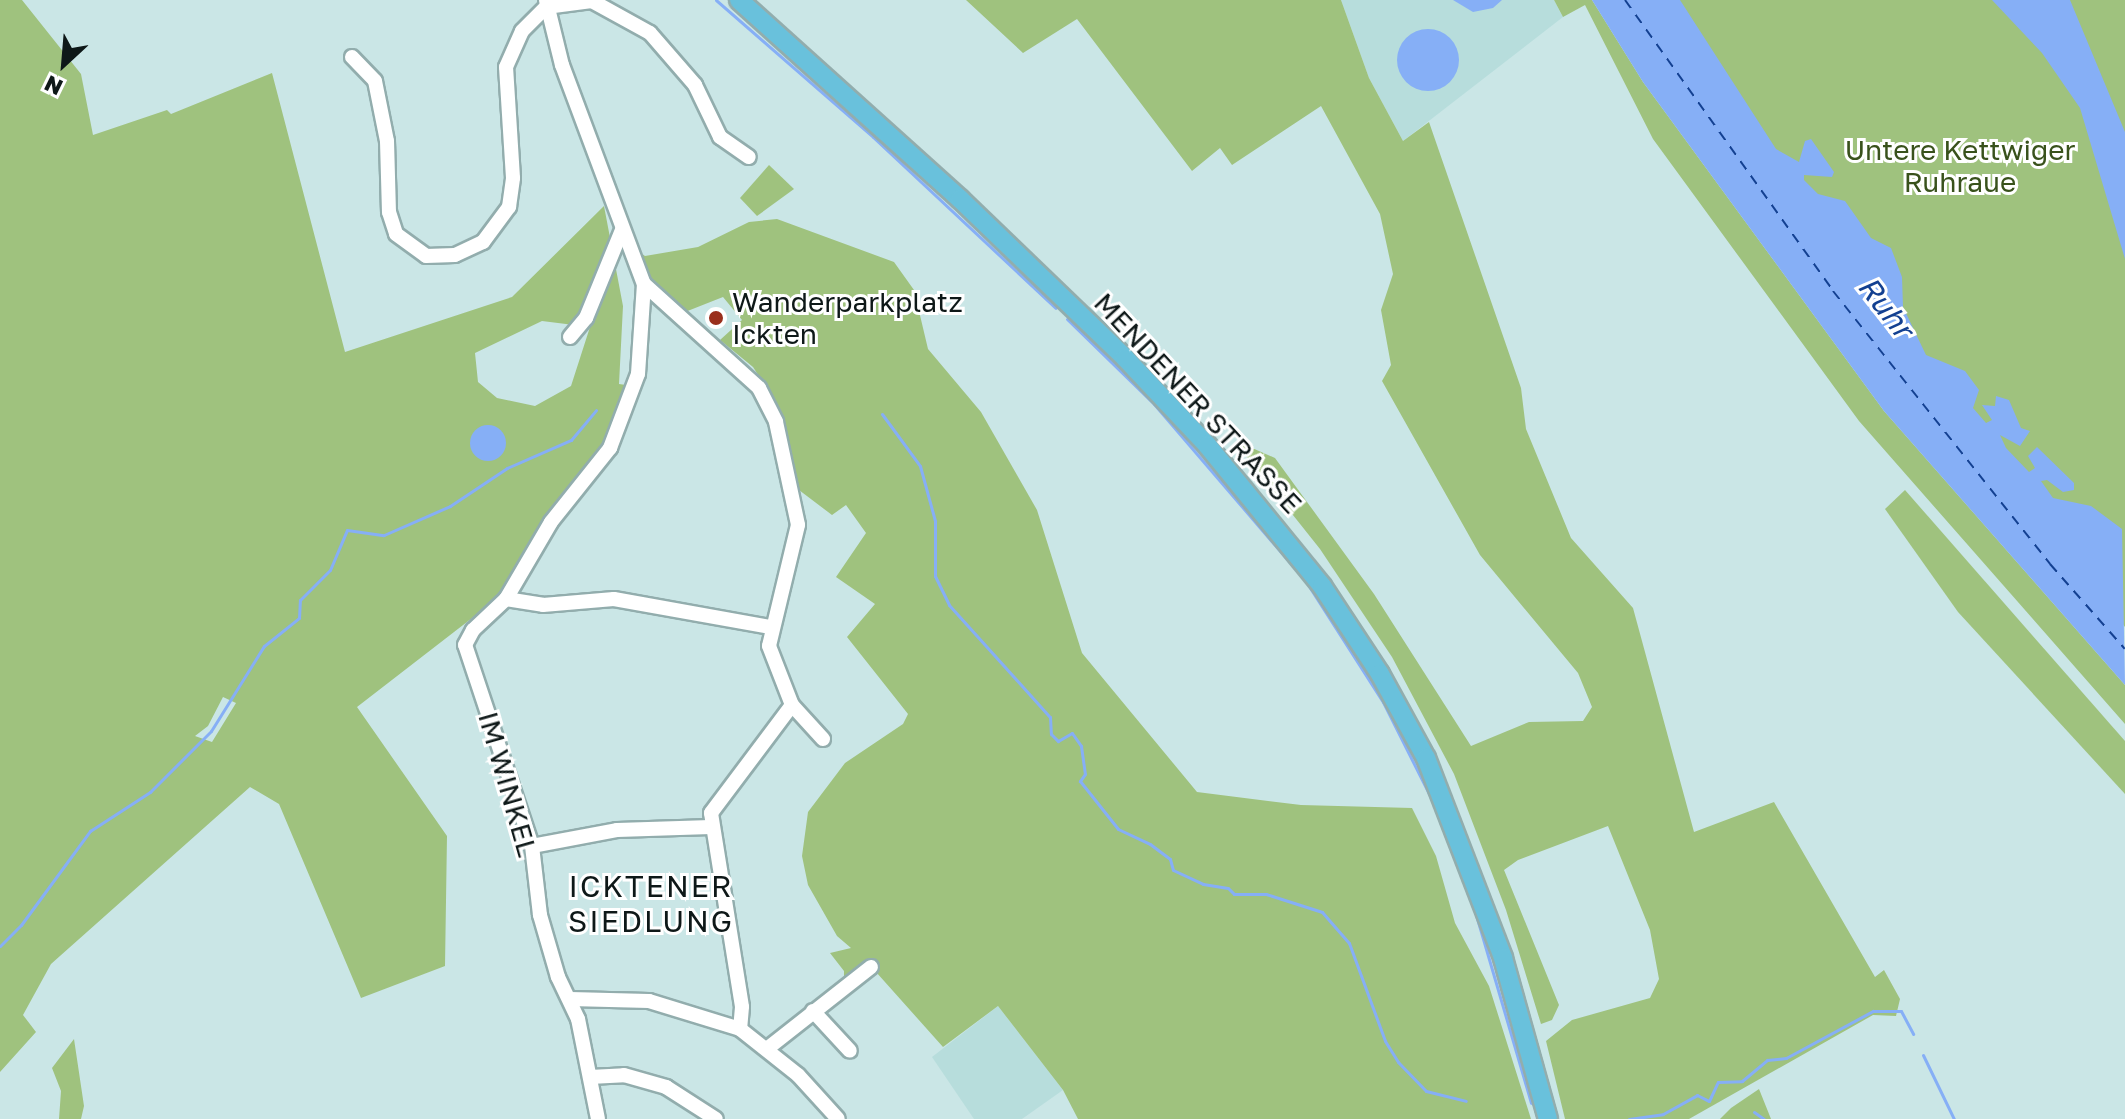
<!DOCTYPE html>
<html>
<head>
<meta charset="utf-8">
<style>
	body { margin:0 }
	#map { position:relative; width:2125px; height:1119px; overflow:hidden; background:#cae6e6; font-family:"Golos Text",sans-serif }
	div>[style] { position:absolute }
	.built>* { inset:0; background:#b7dddc }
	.green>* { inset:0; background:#9fc27e }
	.water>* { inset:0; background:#86aff6 }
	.round { border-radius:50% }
	.stream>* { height:3px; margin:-1.5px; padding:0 1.5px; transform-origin:1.5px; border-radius:1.5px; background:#86aff6 }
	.ferry>* { height:2px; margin-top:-1px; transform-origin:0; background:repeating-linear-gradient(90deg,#134091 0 10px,transparent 0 18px) }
	.roads { filter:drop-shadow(2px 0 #92adad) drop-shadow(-2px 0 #92adad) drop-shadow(0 2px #92adad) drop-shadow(0 -2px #92adad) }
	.minor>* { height:14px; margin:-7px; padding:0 7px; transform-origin:7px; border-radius:7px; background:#fff }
	.major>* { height:18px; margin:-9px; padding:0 9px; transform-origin:9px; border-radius:9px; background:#69c1dc }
	.dots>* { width:22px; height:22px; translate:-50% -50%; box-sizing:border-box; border:4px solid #fff; border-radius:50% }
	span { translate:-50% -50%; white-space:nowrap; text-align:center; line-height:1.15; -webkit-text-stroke:6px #fff; paint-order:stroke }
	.park-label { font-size:28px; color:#39521c }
	.poi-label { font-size:28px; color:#0e1818 }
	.left { translate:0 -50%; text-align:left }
	.street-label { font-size:28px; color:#0e1818 }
	.water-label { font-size:30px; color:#134091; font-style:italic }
	.neighbourhood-label { font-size:30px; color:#0e1818; letter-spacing:2px }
	.north { position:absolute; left:24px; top:24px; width:80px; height:80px; -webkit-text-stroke:6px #fff; paint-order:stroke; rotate:206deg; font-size:22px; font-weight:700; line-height:32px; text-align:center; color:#0e1818 }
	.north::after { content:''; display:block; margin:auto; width:28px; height:36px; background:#0e1818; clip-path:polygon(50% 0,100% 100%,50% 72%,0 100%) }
</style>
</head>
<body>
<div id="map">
	<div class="built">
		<div style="clip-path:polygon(1341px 0,1554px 0,1563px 17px,1403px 141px,1369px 78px)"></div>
		<div style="clip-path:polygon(998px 1006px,1063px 1090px,1022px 1119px,974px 1119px,932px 1057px)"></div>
	</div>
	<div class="green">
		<div style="clip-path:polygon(evenodd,0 0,22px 0,81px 74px,93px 135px,167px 110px,171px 114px,272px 73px,345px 352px,512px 297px,604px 206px,623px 306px,619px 384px,626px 385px,606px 442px,585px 475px,547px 514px,498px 598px,357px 707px,447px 836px,445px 966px,361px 998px,279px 804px,250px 787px,51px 964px,23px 1015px,36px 1032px,0 1072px,0 0,542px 321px,590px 327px,571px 386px,535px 406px,497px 398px,478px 382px,475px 353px,542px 321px,0 0,223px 697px,236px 703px,212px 742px,195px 736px,208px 726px,223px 697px)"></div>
		<div style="clip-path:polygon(966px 0,1341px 0,1369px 78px,1403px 141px,1429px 122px,1521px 388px,1526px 429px,1571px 538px,1633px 608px,1694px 832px,1774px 802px,1875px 977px,1884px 970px,1900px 999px,1896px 1016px,1873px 1015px,1689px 1119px,1565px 1119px,1546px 1041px,1572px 1020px,1650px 998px,1659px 979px,1650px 930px,1608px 826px,1518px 860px,1504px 870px,1559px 1005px,1552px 1020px,1541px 1024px,1506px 910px,1454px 774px,1392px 657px,1320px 549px,1242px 451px,1243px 444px,1275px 458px,1374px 594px,1471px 746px,1529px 722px,1583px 721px,1592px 707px,1578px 673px,1480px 555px,1382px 381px,1391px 365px,1381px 310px,1393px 274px,1380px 214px,1321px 106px,1232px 165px,1220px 148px,1192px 171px,1077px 19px,1023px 53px)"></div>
		<div style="clip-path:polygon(1554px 0,1592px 0,1643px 82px,1884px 411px,2125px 685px,2125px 724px,1859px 421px,1653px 139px,1585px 5px,1563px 17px)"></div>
		<div style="clip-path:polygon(1653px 0,2125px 0,2125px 627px)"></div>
		<div style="clip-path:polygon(769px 165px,794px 189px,757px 216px,740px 198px)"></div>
		<div style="clip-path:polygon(777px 219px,894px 262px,914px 290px,928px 349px,981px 412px,1037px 510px,1082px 653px,1197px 792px,1301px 805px,1412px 808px,1436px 856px,1455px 923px,1489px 986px,1531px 1119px,1078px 1119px,1063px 1090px,998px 1006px,943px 1047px,868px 963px,844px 982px,844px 971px,830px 953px,851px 948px,837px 936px,808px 885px,802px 856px,808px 812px,845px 763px,903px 724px,908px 714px,847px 637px,875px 604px,836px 577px,866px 533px,846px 505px,832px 515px,799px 490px,777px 404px,753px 367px,720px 340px,742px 320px,723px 297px,685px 312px,651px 278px,638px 251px,645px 256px,698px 247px,749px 222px)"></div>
		<div style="clip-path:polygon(1905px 490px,2125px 741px,2125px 794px,1958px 612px,1885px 509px)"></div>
		<div style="clip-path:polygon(74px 1039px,84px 1106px,81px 1119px,59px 1119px,61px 1091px,52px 1068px)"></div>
		<div style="clip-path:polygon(1759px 1089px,1771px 1119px,1720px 1119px,1731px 1108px)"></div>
	</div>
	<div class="water">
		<div style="clip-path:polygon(1453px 0,1502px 0,1493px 8px,1473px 12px)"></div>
		<div style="clip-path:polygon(1592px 0,1680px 0,1776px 149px,1799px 162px,1805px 141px,1811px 139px,1834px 172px,1832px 177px,1804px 175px,1804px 180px,1818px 194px,1845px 201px,1871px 238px,1891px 248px,1902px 277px,1903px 307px,1926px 355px,1965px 371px,1979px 390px,1973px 408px,1986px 423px,1992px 420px,1982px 405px,1995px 406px,1996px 396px,2009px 400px,2021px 428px,2030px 431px,2020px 446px,2000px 435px,2006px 448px,2029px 472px,2035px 468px,2028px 456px,2037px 447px,2074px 483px,2074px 490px,2063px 492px,2047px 480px,2041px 481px,2053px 498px,2091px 506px,2122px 529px,2125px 685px,1884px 411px,1643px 82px)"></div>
		<div style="clip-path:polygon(1992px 0,2070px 0,2125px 132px,2125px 259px,2080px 108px,2042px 53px)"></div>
		<div class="round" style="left:1397px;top:29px;width:62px;height:62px"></div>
		<div class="round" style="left:470px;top:425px;width:36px;height:36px"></div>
	</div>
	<div class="stream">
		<div style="left:716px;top:0;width:208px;rotate:41.1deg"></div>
		<div style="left:873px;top:137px;width:250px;rotate:43.1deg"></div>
		<div style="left:1067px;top:319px;width:122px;rotate:44.3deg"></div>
		<div style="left:1154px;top:404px;width:232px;rotate:49.4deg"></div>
		<div style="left:1305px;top:580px;width:145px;rotate:57.4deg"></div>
		<div style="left:1383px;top:702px;width:114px;rotate:63.4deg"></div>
		<div style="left:882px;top:414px;width:64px;rotate:53.8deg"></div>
		<div style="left:920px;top:466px;width:57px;rotate:74.7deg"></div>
		<div style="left:935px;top:521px;width:55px;rotate:90deg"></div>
		<div style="left:935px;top:576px;width:32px;rotate:64deg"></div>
		<div style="left:949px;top:605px;width:151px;rotate:48deg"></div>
		<div style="left:1050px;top:717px;width:17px;rotate:87deg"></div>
		<div style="left:1051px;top:734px;width:10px;rotate:45deg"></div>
		<div style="left:1058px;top:741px;width:16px;rotate:-30deg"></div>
		<div style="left:1072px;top:733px;width:16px;rotate:55deg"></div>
		<div style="left:1081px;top:746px;width:28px;rotate:82deg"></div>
		<div style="left:1085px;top:774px;width:9px;rotate:126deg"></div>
		<div style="left:1080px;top:781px;width:61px;rotate:51.6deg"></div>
		<div style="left:1118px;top:829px;width:35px;rotate:25deg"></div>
		<div style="left:1150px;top:844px;width:25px;rotate:37deg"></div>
		<div style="left:1170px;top:859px;width:11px;rotate:75deg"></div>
		<div style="left:1173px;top:870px;width:33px;rotate:25deg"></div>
		<div style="left:1203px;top:884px;width:25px;rotate:9deg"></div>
		<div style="left:1228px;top:888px;width:8px;rotate:45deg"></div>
		<div style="left:1234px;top:894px;width:32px"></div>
		<div style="left:1266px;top:894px;width:59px;rotate:17.8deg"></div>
		<div style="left:1322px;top:912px;width:41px;rotate:48.9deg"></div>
		<div style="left:1349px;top:943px;width:104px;rotate:69.8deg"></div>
		<div style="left:1385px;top:1041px;width:25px;rotate:58deg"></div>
		<div style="left:1398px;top:1062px;width:40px;rotate:46deg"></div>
		<div style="left:1426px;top:1091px;width:41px;rotate:14deg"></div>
		<div style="left:1474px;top:908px;width:203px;rotate:73.7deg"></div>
		<div style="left:0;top:946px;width:30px;rotate:-45deg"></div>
		<div style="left:21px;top:925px;width:117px;rotate:-53.7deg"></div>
		<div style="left:90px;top:831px;width:72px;rotate:-33deg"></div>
		<div style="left:150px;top:792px;width:86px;rotate:-45deg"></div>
		<div style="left:211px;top:731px;width:100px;rotate:-58.1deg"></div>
		<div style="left:264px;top:646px;width:45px;rotate:-38.7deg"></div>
		<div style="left:299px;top:618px;width:18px;rotate:-87deg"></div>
		<div style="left:300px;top:600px;width:42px;rotate:-45deg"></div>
		<div style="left:330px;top:570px;width:43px;rotate:-67deg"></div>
		<div style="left:347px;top:530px;width:37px;rotate:8deg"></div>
		<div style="left:384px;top:535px;width:72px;rotate:-23.7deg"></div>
		<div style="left:450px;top:506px;width:69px;rotate:-33.7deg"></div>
		<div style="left:507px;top:468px;width:70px;rotate:-23.6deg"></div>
		<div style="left:571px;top:440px;width:39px;rotate:-50deg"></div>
		<div style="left:1923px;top:1055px;width:71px;rotate:64.2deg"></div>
		<div style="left:1754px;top:1112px;width:12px;rotate:35deg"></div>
		<div style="left:1629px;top:1119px;width:34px;rotate:-8deg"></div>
		<div style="left:1663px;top:1114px;width:39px;rotate:-29deg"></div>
		<div style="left:1697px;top:1095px;width:13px;rotate:27deg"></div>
		<div style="left:1709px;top:1101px;width:21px;rotate:-65deg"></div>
		<div style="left:1718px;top:1082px;width:24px;rotate:-2deg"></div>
		<div style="left:1742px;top:1081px;width:33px;rotate:-40deg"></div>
		<div style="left:1767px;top:1060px;width:19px;rotate:-6deg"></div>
		<div style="left:1786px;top:1058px;width:99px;rotate:-28.4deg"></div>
		<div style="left:1873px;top:1011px;width:28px"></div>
		<div style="left:1901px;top:1011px;width:26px;rotate:62deg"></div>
	</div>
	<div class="ferry">
		<div style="left:1625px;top:0;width:358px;rotate:54.4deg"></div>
		<div style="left:1833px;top:291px;width:349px;rotate:51.5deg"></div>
		<div style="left:2050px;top:564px;width:113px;rotate:48.6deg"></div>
	</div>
	<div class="roads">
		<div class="minor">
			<div style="left:546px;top:0;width:67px;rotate:76.2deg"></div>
			<div style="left:562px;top:65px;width:234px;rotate:69.5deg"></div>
			<div style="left:644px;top:284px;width:155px;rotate:42.1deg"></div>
			<div style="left:759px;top:388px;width:38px;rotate:63deg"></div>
			<div style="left:776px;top:422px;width:105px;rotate:77.9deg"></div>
			<div style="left:798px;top:525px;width:124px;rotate:103.5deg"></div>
			<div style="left:769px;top:646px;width:63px;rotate:68.7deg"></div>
			<div style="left:792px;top:705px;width:135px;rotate:126.9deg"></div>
			<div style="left:711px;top:813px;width:196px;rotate:80.9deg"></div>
			<div style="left:742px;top:1007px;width:22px;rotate:95deg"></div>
			<div style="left:546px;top:7px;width:46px;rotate:-7.4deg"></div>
			<div style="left:592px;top:1px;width:66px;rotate:28.9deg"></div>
			<div style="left:650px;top:33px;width:69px;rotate:49.1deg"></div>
			<div style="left:695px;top:85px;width:58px;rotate:64.3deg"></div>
			<div style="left:720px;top:137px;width:35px;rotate:35deg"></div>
			<div style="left:352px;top:57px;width:33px;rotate:46deg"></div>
			<div style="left:375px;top:81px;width:61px;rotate:78.7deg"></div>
			<div style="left:387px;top:141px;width:71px;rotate:88.4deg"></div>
			<div style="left:389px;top:212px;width:23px;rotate:72deg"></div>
			<div style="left:396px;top:234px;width:37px;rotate:36deg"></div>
			<div style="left:426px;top:256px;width:29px;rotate:-2deg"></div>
			<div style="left:455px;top:255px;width:31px;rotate:-25deg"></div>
			<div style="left:483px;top:242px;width:44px;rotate:-53.4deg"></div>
			<div style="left:509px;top:207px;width:29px;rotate:-82deg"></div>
			<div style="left:513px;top:178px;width:111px;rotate:-93.6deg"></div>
			<div style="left:506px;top:67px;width:39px;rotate:-66deg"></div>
			<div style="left:522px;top:31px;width:34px;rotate:-45deg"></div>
			<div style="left:570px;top:337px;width:25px;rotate:-50deg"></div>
			<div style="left:586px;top:318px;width:95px;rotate:-67.8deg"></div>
			<div style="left:506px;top:599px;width:37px;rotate:9deg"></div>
			<div style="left:543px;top:605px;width:71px;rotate:-4.8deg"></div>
			<div style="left:614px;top:599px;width:158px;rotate:10.2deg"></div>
			<div style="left:792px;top:705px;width:46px;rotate:47.6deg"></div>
			<div style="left:532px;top:846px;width:86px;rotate:-10.7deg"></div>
			<div style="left:617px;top:830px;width:94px;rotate:-1.8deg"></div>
			<div style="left:570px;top:999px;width:79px;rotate:1.5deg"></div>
			<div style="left:649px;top:1001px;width:95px;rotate:17.1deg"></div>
			<div style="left:740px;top:1029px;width:74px;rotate:38.4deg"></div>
			<div style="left:798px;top:1075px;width:59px;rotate:47.7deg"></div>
			<div style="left:813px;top:1011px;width:54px;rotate:47.2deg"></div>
			<div style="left:768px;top:1048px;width:131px;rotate:-38.2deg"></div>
			<div style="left:590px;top:1077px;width:34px;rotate:-3deg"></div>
			<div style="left:624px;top:1075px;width:44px;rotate:15.9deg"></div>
			<div style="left:666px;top:1087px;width:59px;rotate:32.6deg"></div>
			<div style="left:598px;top:1119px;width:102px;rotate:-101.3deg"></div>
			<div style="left:578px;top:1019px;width:47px;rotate:-115.5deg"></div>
			<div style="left:558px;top:977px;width:65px;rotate:-106.2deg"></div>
			<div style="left:540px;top:915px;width:69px;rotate:-96.6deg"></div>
			<div style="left:532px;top:846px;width:212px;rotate:-108.4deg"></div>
			<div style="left:465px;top:645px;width:17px;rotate:-62deg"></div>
			<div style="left:473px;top:630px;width:45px;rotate:-43.2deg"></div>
			<div style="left:506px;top:599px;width:89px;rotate:-59.7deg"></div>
			<div style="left:551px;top:522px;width:95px;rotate:-51.4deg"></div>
			<div style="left:610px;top:448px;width:79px;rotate:-69.3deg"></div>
			<div style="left:638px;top:374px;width:90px;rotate:-86.2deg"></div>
		</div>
		<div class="major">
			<div style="left:739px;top:0;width:297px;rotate:42deg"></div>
			<div style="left:960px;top:199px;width:229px;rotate:43.9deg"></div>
			<div style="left:1125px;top:358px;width:120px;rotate:46.7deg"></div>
			<div style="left:1207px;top:445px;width:182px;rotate:50.8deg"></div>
			<div style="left:1322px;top:586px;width:105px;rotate:56.6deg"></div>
			<div style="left:1380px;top:674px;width:96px;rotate:61.3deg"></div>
			<div style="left:1426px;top:758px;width:214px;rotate:68.9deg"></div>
			<div style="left:1503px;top:958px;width:167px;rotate:74.4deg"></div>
		</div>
	</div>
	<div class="dots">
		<div style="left:716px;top:318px;background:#992f1c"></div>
	</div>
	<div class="park-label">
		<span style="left:1960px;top:166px">Untere Kettwiger<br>Ruhraue</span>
	</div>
	<div class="poi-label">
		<span class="left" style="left:732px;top:318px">Wanderparkplatz<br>Ickten</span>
	</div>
	<div class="street-label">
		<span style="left:1198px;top:403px;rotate:47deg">MENDENER STRASSE</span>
		<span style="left:508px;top:784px;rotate:74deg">IM WINKEL</span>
	</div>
	<div class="water-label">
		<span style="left:1886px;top:307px;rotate:52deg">Ruhr</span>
	</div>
	<div class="neighbourhood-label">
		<span style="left:651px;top:903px">ICKTENER<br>SIEDLUNG</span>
	</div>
	<div class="north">N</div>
</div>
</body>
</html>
